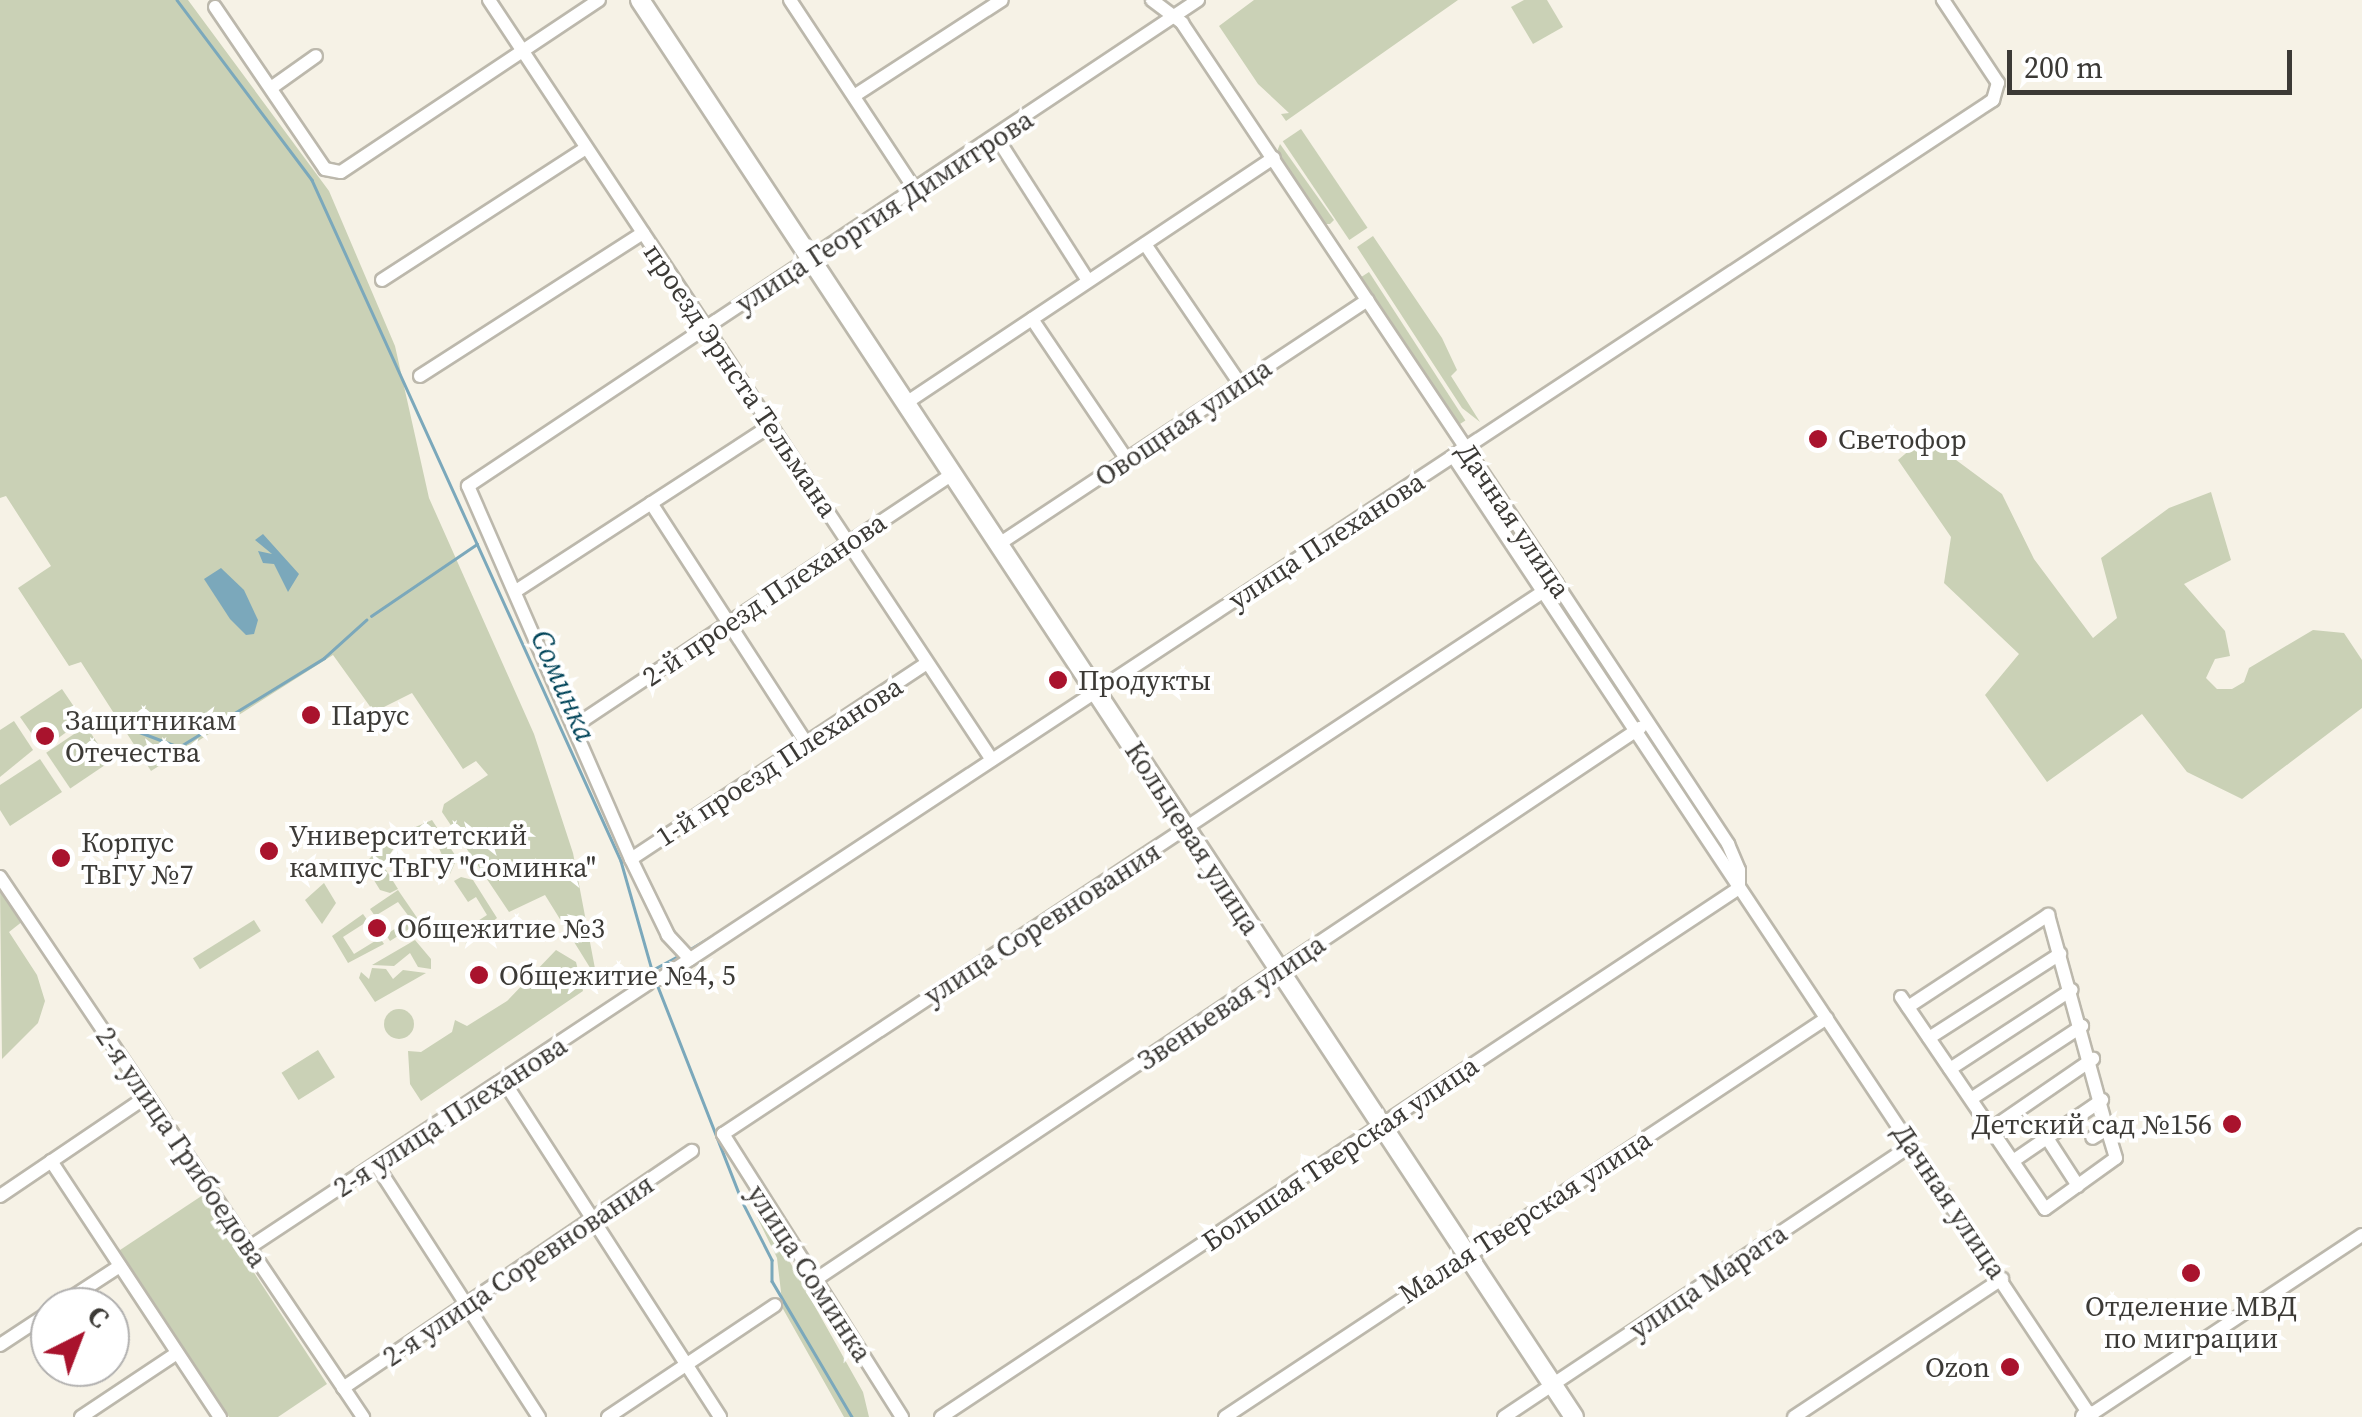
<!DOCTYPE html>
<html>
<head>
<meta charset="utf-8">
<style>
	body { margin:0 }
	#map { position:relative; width:2362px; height:1417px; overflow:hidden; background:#f6f2e6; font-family:"Source Serif 4",serif }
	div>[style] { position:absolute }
	.green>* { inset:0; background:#cad1b6; transform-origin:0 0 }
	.round { border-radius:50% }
	.water>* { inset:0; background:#7ba8bb }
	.stream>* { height:2.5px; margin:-1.25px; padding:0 1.25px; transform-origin:1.25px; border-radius:1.25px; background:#7ba8bb }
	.roads { filter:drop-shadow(2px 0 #bcb8ac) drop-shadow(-2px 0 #bcb8ac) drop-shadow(0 2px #bcb8ac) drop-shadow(0 -2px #bcb8ac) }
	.minor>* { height:12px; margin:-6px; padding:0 6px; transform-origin:6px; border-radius:6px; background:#fff }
	.major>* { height:18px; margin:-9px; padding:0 9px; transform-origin:9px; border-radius:9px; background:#fff }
	.dots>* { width:28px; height:28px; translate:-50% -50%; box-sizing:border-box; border:5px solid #fff; border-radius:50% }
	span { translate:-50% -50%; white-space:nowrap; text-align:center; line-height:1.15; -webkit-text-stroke:8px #fff; paint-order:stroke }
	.street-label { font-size:28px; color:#3c3a36 }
	.poi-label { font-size:28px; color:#3c3a36 }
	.left { translate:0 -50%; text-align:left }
	.right { translate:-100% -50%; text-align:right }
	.water-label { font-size:30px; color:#014459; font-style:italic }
	.north { position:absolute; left:30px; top:1287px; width:100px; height:100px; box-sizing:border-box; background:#fff; border:2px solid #b1b0af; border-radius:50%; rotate:42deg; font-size:28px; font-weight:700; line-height:40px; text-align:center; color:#3c3a36 }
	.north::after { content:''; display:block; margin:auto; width:35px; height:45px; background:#a9132d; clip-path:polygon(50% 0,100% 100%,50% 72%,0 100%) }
	.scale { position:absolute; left:2007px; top:50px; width:285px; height:45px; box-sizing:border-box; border:5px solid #3c3a36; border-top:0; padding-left:12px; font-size:30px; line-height:35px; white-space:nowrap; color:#3c3a36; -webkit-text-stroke:8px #fff; paint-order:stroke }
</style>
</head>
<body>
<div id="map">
	<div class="green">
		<div style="clip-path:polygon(0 0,188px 0,329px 191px,395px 346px,429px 498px,534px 734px,573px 853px,597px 979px,545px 895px,509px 912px,442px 812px,444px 804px,488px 775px,476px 761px,463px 769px,412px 693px,374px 712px,333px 655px,151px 771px,81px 662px,69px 666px,18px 588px,51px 566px,6px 496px,0 498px)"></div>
		<div style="clip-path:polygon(1254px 0,1458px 0,1286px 121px,1281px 114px,1289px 113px,1258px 84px,1219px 26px)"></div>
		<div style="clip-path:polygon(1524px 0,1547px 0,1563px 27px,1533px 44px,1511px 7px)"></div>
		<div style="left:1301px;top:129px;width:119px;height:22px;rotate:56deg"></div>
		<div style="clip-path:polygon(1280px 144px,1334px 220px,1330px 224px,1322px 224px,1276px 154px)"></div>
		<div style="clip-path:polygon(1373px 236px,1442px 338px,1457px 370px,1451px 376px,1480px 422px,1462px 408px,1357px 247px)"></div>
		<div style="left:1369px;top:272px;width:177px;height:12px;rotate:57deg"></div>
		<div style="clip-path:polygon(1925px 437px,2002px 494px,2034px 559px,2093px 638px,2117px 618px,2101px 558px,2169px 508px,2211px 492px,2231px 560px,2184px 584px,2225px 631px,2230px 656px,2215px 659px,2206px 678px,2217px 689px,2232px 689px,2244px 682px,2249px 668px,2313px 630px,2344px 633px,2362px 660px,2362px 708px,2242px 799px,2187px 772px,2142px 714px,2047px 782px,1985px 695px,2019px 654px,1944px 583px,1951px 537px,1898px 460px)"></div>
		<div style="clip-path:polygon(62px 689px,83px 720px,57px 739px,48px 731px,34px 737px,20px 717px)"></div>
		<div style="clip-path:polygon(14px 721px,33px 750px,0 777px,0 730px)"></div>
		<div style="left:86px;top:726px;width:43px;height:48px;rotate:56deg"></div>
		<div style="clip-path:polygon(40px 759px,62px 792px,10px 826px,0 810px,0 785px)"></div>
		<div style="clip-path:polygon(432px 820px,457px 858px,450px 874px,433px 834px,411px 848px,392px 837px)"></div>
		<div style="clip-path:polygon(388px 840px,394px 848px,383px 865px,398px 889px,390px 893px,380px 890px,364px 864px)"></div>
		<div style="clip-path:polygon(461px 877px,473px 880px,497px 918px,465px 944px,472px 936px,467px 928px,487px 915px,476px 897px,468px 902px,454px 881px)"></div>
		<div style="clip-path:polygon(324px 883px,336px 903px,322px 924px,305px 900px)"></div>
		<div style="clip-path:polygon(0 886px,23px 921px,9px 932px,37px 975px,45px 1001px,38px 1023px,2px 1059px)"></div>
		<div style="clip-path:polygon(398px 890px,420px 922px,390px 941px,386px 935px,410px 918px,398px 902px,375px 916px,370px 909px)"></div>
		<div style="clip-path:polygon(363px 914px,368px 921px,343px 937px,354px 954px,380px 938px,384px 944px,348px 963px,332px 936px)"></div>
		<div style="left:254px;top:920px;width:13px;height:72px;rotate:58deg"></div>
		<div style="clip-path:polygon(415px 940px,431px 959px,431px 969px,418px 967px,410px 953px,394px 966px,372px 965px)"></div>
		<div style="clip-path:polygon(556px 950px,576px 962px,583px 991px,421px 1101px,410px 1084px,408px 1051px,421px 1052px,452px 1032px,455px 1020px,467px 1026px,507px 1001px)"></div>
		<div style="clip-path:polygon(372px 968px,386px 969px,393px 979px,403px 970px,426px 973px,375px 1002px,359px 978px,361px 972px,369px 979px)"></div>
		<div class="round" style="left:384px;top:1009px;width:30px;height:30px"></div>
		<div style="left:318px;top:1050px;width:32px;height:43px;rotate:58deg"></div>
		<div style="clip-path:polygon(203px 1195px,327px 1384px,278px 1417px,229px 1417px,117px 1252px)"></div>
		<div style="clip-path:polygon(759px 1207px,863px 1392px,869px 1417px,844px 1417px,783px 1309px,777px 1258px,757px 1217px)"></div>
	</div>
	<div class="water">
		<div style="clip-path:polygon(263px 534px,299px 574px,288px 592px,274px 564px,263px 563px,258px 551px,272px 554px,255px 540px)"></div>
		<div style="clip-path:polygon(221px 568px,244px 590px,258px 620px,254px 634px,246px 635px,230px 619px,204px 579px)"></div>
	</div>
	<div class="stream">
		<div style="left:177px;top:0;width:225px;rotate:53.1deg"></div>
		<div style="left:312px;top:180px;width:748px;rotate:65.59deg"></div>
		<div style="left:621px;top:861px;width:121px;rotate:74.1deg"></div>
		<div style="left:371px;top:616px;width:128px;rotate:-34.2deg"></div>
		<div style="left:129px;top:728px;width:53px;rotate:20.8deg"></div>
		<div style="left:179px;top:747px;width:170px;rotate:-31.5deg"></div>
		<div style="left:324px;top:658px;width:57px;rotate:-42.1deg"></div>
		<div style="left:687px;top:951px;width:29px;rotate:-31deg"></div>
		<div style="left:652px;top:970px;width:30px;rotate:-28deg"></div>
		<div style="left:657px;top:984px;width:235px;rotate:68.6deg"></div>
		<div style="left:743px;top:1203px;width:64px;rotate:63deg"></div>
		<div style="left:772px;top:1260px;width:21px;rotate:90deg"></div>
		<div style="left:772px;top:1281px;width:158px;rotate:59.5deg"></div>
	</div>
	<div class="roads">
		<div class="minor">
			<div style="left:489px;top:0;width:911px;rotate:56.5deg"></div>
			<div style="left:790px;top:0;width:229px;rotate:56.6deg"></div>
			<div style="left:1152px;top:0;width:38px;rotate:37deg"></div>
			<div style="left:1182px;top:23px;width:673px;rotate:56.26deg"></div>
			<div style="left:1556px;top:583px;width:313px;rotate:56.6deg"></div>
			<div style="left:1728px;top:844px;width:28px;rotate:67deg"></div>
			<div style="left:1739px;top:870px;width:18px;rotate:90deg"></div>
			<div style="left:215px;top:7px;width:196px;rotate:55.8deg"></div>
			<div style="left:325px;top:169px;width:16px;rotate:11deg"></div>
			<div style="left:341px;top:172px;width:310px;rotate:-33.7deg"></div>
			<div style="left:271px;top:88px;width:55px;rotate:-35.4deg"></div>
			<div style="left:854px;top:96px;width:176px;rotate:-33deg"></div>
			<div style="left:997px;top:138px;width:169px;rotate:57.5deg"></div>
			<div style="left:1145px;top:244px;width:169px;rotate:55.8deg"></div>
			<div style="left:382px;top:280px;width:243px;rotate:-32.9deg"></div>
			<div style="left:1032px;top:319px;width:170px;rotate:56deg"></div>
			<div style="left:420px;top:376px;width:265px;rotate:-32.7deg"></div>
			<div style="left:906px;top:403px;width:442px;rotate:-33.7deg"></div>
			<div style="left:1453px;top:456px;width:1154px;rotate:56.42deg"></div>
			<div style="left:651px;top:503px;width:286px;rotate:57.1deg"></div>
			<div style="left:999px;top:544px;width:442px;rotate:-33.5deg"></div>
			<div style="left:519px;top:589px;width:299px;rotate:-33deg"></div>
			<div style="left:576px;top:725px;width:452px;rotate:-33.7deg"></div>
			<div style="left:631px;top:859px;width:355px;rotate:-33.5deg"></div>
			<div style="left:0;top:877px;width:651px;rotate:56.09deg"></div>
			<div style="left:690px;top:959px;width:33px;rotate:-133deg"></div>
			<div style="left:668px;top:935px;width:85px;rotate:-116deg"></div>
			<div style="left:631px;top:859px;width:407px;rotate:-113.6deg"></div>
			<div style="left:468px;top:486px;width:877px;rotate:-33.65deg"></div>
			<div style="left:660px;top:979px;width:1597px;rotate:-33.4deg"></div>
			<div style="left:1993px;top:100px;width:18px;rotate:-74deg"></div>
			<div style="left:1998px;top:83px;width:100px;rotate:-123.5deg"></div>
			<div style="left:1901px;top:997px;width:256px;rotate:55.8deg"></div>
			<div style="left:2045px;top:1209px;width:87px;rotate:-35.7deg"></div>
			<div style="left:2116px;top:1158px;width:30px;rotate:-107deg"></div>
			<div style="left:2107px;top:1129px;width:17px;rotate:149deg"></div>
			<div style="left:1908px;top:1007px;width:168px;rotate:-33.3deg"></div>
			<div style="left:2048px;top:915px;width:222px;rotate:74.6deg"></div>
			<div style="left:1929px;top:1038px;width:156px;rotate:-32.7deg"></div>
			<div style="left:1950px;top:1069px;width:145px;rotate:-33.1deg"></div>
			<div style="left:505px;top:1083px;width:397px;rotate:57.2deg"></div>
			<div style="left:1971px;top:1099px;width:133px;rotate:-33.3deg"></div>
			<div style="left:1991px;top:1129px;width:124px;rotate:-34.5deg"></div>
			<div style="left:2047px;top:1138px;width:57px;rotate:57.1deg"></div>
			<div style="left:51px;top:1161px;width:307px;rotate:56.6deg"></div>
			<div style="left:2013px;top:1161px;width:108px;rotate:-34.4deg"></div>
			<div style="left:377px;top:1166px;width:299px;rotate:57.2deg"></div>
			<div style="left:0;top:1196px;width:176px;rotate:-34.1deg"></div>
			<div style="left:250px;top:1247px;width:477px;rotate:-33.5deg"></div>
			<div style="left:815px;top:1280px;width:993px;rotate:-33.79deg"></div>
			<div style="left:57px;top:1307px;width:75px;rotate:-33.1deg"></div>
			<div style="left:0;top:1345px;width:60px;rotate:-33.4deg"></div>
			<div style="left:343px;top:1388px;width:422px;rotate:-34.2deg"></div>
			<div style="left:2090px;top:1415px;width:326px;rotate:-33.5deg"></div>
			<div style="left:81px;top:1417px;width:115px;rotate:-33.7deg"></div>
			<div style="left:608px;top:1417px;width:201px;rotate:-33.8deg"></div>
			<div style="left:902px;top:1417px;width:335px;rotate:-122.3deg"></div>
			<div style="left:723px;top:1134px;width:999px;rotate:-33.48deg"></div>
			<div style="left:941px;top:1417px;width:957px;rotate:-33.54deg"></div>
			<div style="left:1225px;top:1417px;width:722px;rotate:-33.54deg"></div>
			<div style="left:1504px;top:1417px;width:490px;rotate:-33.7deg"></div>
			<div style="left:1794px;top:1417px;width:250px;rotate:-33.6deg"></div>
		</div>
		<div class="major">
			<div style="left:640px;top:0;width:1697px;rotate:56.61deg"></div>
			<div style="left:2085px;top:1417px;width:5px;rotate:-22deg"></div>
		</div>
	</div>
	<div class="dots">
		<div style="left:1818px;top:439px;background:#a9132d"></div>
		<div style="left:1058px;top:680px;background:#a9132d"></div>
		<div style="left:311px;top:715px;background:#a9132d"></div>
		<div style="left:45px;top:736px;background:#a9132d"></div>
		<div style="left:269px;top:851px;background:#a9132d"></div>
		<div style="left:61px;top:858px;background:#a9132d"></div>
		<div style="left:377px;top:928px;background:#a9132d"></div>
		<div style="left:479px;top:975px;background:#a9132d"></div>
		<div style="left:2232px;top:1124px;background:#a9132d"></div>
		<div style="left:2191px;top:1273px;background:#a9132d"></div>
		<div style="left:2010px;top:1367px;background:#a9132d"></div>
	</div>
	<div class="street-label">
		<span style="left:884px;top:211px;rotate:-33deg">улица Георгия Димитрова</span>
		<span style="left:741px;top:380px;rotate:56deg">проезд Эрнста Тельмана</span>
		<span style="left:1183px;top:422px;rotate:-34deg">Овощная улица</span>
		<span style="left:1514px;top:520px;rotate:56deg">Дачная улица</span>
		<span style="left:1326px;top:540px;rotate:-33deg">улица Плеханова</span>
		<span style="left:764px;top:599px;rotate:-34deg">2-й проезд Плеханова</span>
		<span style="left:779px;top:761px;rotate:-33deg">1-й проезд Плеханова</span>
		<span style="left:1193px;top:838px;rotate:57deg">Кольцевая улица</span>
		<span style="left:1042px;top:923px;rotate:-33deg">улица Соревнования</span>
		<span style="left:1231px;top:1002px;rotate:-34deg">Звеньевая улица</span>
		<span style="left:450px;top:1116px;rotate:-33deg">2-я улица Плеханова</span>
		<span style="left:182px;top:1147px;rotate:56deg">2-я улица Грибоедова</span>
		<span style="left:1340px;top:1153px;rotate:-34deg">Большая Тверская улица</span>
		<span style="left:1950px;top:1201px;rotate:56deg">Дачная улица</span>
		<span style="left:1525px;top:1216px;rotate:-33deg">Малая Тверская улица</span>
		<span style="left:518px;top:1270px;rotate:-34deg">2-я улица Соревнования</span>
		<span style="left:810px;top:1273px;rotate:57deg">улица Соминка</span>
		<span style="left:1708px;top:1281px;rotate:-34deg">улица Марата</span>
	</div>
	<div class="poi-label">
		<span class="left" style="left:1838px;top:439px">Светофор</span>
		<span class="left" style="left:1078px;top:680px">Продукты</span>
		<span class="left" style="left:331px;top:715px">Парус</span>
		<span class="left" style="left:65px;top:736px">Защитникам<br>Отечества</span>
		<span class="left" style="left:289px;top:851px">Университетский<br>кампус ТвГУ "Соминка"</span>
		<span class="left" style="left:81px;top:858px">Корпус<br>ТвГУ №7</span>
		<span class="left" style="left:397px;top:928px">Общежитие №3</span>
		<span class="left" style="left:499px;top:975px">Общежитие №4, 5</span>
		<span class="right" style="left:2212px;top:1124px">Детский сад №156</span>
		<span style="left:2191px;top:1322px">Отделение МВД<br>по миграции</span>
		<span class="right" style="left:1990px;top:1367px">Ozon</span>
	</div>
	<div class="water-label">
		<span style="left:563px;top:686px;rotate:66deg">Соминка</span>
	</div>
	<div class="north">С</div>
	<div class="scale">200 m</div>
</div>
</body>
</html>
